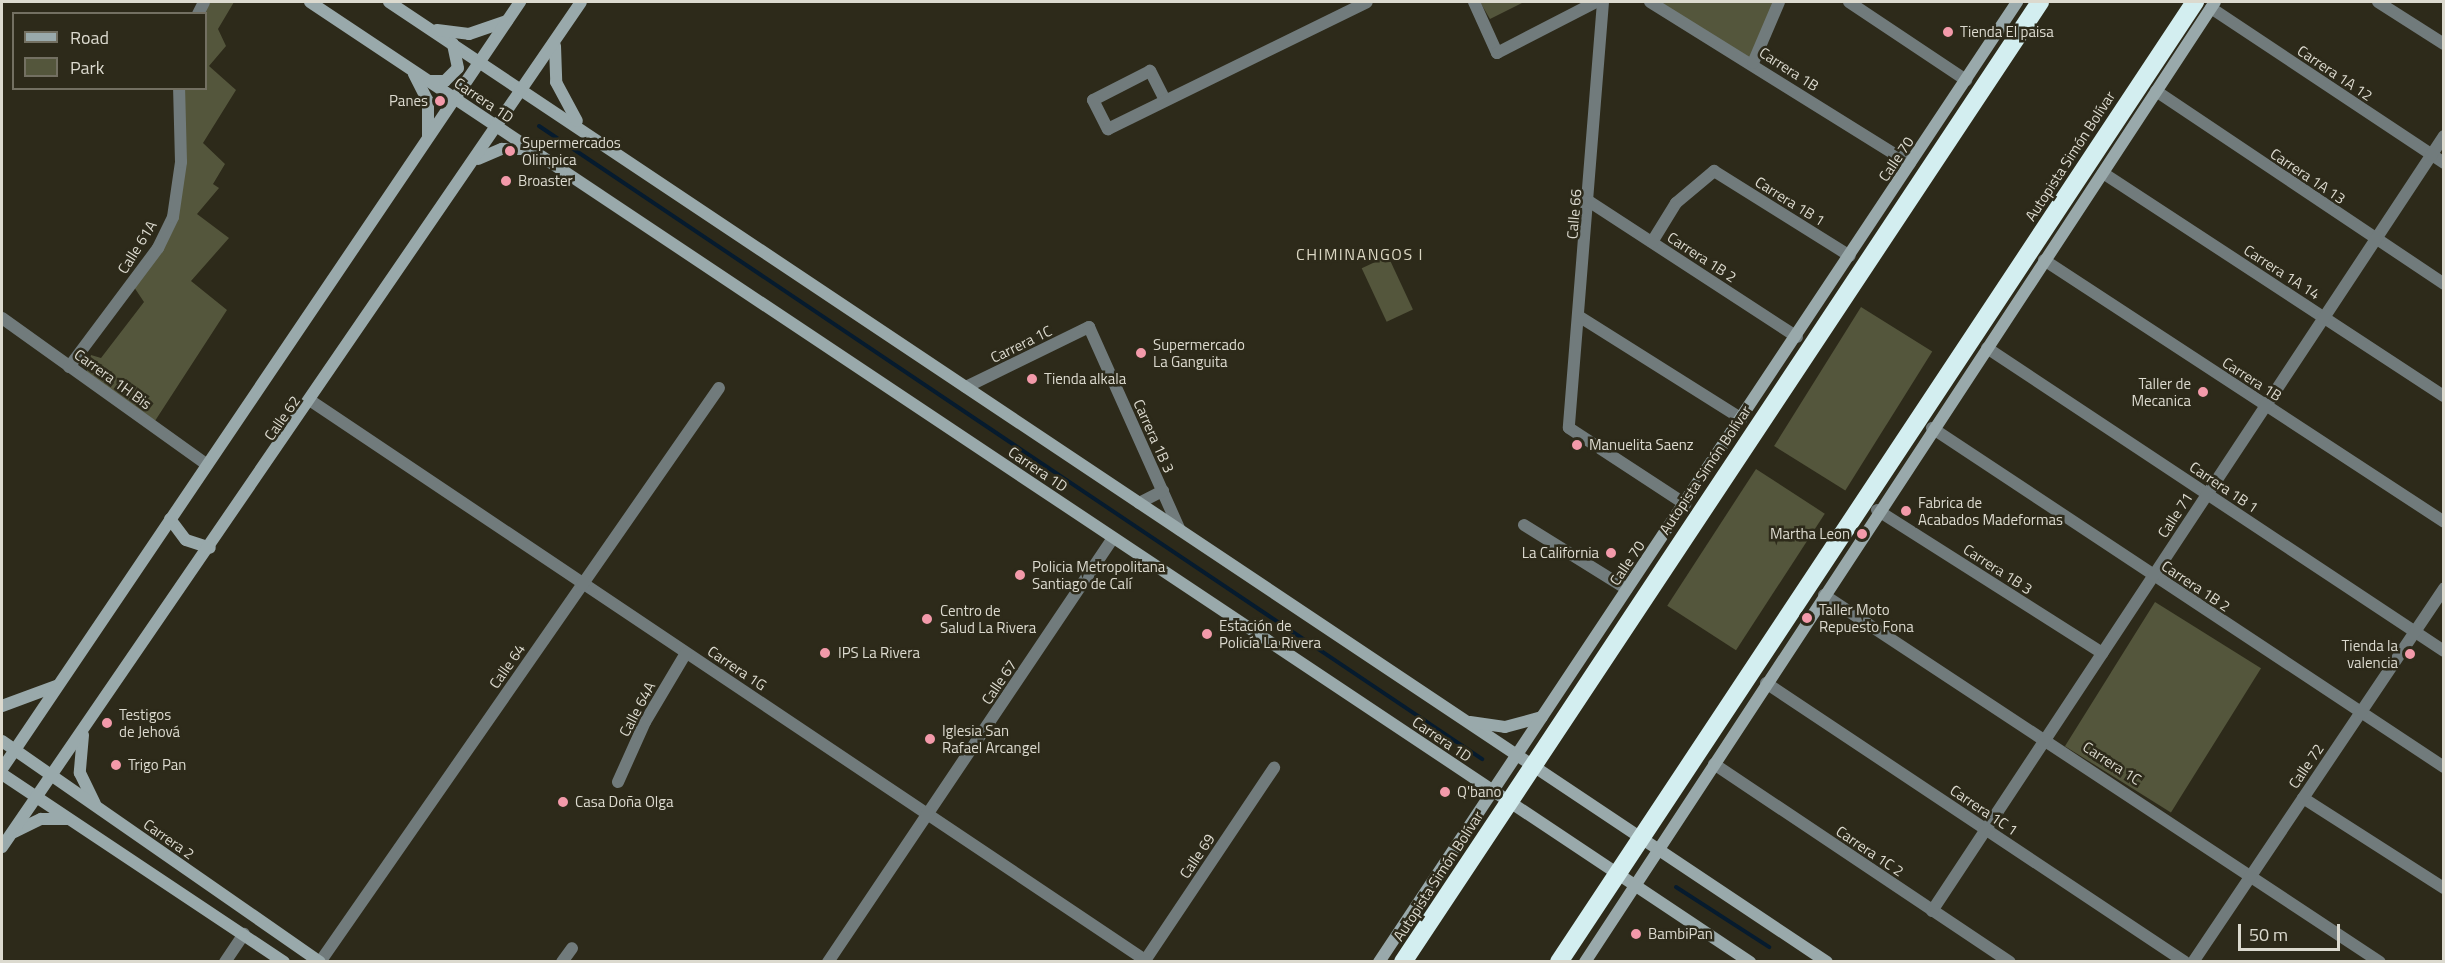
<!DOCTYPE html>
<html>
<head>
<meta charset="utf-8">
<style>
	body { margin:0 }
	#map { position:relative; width:2445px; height:963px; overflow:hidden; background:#2d2a1a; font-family:"Titillium Web",sans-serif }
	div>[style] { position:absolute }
	.green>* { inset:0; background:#54563c; transform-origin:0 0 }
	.stream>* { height:4px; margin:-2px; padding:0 2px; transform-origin:2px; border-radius:2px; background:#061b2e }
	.street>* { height:12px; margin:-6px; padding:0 6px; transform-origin:6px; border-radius:6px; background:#717b7c }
	.secondary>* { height:12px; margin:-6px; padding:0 6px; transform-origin:6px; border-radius:6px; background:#99a9ab }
	.highway>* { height:18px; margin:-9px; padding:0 9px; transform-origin:9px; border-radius:9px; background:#d3eef0 }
	.dots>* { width:16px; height:16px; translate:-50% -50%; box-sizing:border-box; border:3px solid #2d2a1a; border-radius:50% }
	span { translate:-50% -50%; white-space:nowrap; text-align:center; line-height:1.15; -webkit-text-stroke:5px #2d2a1a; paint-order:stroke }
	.poi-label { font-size:15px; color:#dcdacf }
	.left { translate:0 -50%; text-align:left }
	.right { translate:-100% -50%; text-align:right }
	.street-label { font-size:15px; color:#dcdacf }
	.neighbourhood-label { font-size:16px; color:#dbd7c3; letter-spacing:1.5px }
	.frame { position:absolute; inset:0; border:3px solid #dcdacf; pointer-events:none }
	.legend { position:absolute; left:12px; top:12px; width:195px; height:78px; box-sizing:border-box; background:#2d2a1a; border:2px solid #737062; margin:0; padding:8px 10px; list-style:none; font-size:18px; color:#dcdacf }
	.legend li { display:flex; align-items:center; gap:12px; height:30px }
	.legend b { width:30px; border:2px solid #737062 }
	.scale { position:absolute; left:2238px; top:924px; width:102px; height:27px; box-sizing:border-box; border:3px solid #dcdacf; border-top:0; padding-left:8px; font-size:18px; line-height:21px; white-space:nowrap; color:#dcdacf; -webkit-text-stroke:4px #2d2a1a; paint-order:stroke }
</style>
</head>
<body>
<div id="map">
	<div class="green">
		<div style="clip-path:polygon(204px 2px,234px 2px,218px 29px,226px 46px,209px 66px,236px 90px,203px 143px,225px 164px,213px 184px,219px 188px,197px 214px,229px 238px,191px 281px,227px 310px,153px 424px,86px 374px,91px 355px,101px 358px,144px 302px,132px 284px,177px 203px,179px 89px,206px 88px,206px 14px,198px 13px)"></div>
		<div style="clip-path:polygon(1480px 2px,1524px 2px,1490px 19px)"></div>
		<div style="clip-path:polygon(1650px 2px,1779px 2px,1753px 63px)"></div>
		<div style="left:1388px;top:256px;width:59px;height:29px;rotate:65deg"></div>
		<div style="left:1861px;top:307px;width:84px;height:164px;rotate:32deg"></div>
		<div style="left:1756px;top:469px;width:82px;height:163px;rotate:33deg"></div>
		<div style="left:2155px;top:602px;width:125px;height:170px;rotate:32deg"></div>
	</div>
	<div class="stream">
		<div style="left:539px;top:126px;width:1136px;rotate:33.87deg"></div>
		<div style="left:1676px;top:887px;width:111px;rotate:32.8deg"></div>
	</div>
	<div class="street">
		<div style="left:1474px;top:2px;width:56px;rotate:65.7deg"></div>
		<div style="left:1497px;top:53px;width:111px;rotate:-27.3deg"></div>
		<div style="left:1603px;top:2px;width:427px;rotate:94.6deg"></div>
		<div style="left:1569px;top:428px;width:139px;rotate:33.2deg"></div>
		<div style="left:1650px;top:2px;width:306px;rotate:31.9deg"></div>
		<div style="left:1849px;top:2px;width:141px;rotate:33.7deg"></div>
		<div style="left:2378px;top:2px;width:78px;rotate:32.5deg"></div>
		<div style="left:2211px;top:8px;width:280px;rotate:33.6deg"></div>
		<div style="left:198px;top:14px;width:13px;rotate:-63deg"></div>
		<div style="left:1753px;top:63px;width:66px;rotate:-66.9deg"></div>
		<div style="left:2156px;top:91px;width:347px;rotate:33.8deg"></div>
		<div style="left:1165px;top:100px;width:33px;rotate:-117deg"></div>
		<div style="left:1150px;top:71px;width:64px;rotate:153deg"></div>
		<div style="left:1093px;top:100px;width:33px;rotate:63deg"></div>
		<div style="left:1108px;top:129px;width:288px;rotate:-26.1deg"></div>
		<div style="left:2103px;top:173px;width:407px;rotate:33.2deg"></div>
		<div style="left:1590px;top:202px;width:247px;rotate:33.1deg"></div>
		<div style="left:1652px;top:242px;width:46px;rotate:-58.4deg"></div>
		<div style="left:1676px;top:203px;width:50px;rotate:-40.1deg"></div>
		<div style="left:1714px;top:171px;width:160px;rotate:32deg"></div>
		<div style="left:2044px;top:260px;width:478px;rotate:33.2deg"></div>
		<div style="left:1580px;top:317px;width:191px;rotate:32.2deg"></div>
		<div style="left:2px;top:318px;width:252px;rotate:35.6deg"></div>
		<div style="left:1987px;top:348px;width:548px;rotate:33.55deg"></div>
		<div style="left:69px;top:367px;width:149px;rotate:-53.2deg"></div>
		<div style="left:158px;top:248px;width:34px;rotate:-64deg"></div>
		<div style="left:173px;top:217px;width:56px;rotate:-81.7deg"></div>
		<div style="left:181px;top:162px;width:74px;rotate:-91.5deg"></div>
		<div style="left:966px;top:387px;width:137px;rotate:-26deg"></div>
		<div style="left:1089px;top:327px;width:222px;rotate:65.9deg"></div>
		<div style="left:311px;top:401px;width:1004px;rotate:33.83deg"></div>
		<div style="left:1932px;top:428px;width:614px;rotate:33.51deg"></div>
		<div style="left:1139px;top:503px;width:27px;rotate:-27deg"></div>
		<div style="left:1877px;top:510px;width:267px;rotate:32.4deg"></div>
		<div style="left:1524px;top:525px;width:121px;rotate:31.9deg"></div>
		<div style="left:1824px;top:595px;width:666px;rotate:33.43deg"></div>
		<div style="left:1766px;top:683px;width:503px;rotate:33.66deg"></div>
		<div style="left:1714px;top:764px;width:356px;rotate:33.8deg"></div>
		<div style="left:618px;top:782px;width:66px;rotate:-65.8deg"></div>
		<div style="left:645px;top:722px;width:80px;rotate:-59.3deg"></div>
		<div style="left:2303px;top:798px;width:167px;rotate:32.6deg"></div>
		<div style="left:1932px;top:911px;width:929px;rotate:-56.55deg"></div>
		<div style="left:225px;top:962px;width:34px;rotate:-56deg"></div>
		<div style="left:320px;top:962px;width:699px;rotate:-55.2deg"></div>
		<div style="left:562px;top:962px;width:17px;rotate:-54deg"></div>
		<div style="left:828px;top:962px;width:511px;rotate:-56.09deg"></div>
		<div style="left:1144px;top:962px;width:234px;rotate:-56.2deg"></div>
		<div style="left:2193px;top:962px;width:450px;rotate:-56.1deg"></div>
	</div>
	<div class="secondary">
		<div style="left:310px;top:2px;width:1731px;rotate:33.69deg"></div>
		<div style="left:389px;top:2px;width:1729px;rotate:33.73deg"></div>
		<div style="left:437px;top:30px;width:32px;rotate:7deg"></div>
		<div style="left:469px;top:34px;width:40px;rotate:-18.9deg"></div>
		<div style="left:555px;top:46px;width:36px;rotate:88deg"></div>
		<div style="left:556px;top:82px;width:44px;rotate:61.7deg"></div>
		<div style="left:414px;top:74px;width:30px;rotate:63deg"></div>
		<div style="left:428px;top:101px;width:36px;rotate:90deg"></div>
		<div style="left:429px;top:81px;width:16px"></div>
		<div style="left:445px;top:81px;width:18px;rotate:-45deg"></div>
		<div style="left:458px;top:68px;width:25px;rotate:-102deg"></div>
		<div style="left:478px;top:159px;width:26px;rotate:-23deg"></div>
		<div style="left:502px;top:149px;width:28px"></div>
		<div style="left:170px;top:519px;width:26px;rotate:53deg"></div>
		<div style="left:186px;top:540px;width:25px;rotate:18deg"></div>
		<div style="left:2px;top:706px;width:58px;rotate:-20.3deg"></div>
		<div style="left:1470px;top:722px;width:35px;rotate:8deg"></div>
		<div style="left:1505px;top:727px;width:38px;rotate:-15deg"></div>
		<div style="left:83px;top:735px;width:38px;rotate:95deg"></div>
		<div style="left:80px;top:773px;width:34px;rotate:64deg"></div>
		<div style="left:2px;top:741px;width:387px;rotate:34.8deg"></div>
		<div style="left:2px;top:769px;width:926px;rotate:-55.97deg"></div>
		<div style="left:2px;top:774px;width:339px;rotate:33.7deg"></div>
		<div style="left:14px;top:832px;width:30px;rotate:-26deg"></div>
		<div style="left:41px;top:819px;width:27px"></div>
		<div style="left:2px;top:847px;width:1024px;rotate:-55.58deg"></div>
		<div style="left:1379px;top:962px;width:1153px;rotate:-56.39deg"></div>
		<div style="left:1585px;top:962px;width:1148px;rotate:-56.73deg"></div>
	</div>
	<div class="highway">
		<div style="left:1403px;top:962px;width:1152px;rotate:-56.43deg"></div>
		<div style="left:1559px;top:962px;width:1152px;rotate:-56.48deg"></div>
	</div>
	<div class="dots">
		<div style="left:1948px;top:32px;background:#f39aaa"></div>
		<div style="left:440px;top:101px;background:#f39aaa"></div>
		<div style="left:510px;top:151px;background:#f39aaa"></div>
		<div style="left:506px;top:181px;background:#f39aaa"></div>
		<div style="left:1141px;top:353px;background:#f39aaa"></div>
		<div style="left:1032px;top:379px;background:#f39aaa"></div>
		<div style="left:2203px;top:392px;background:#f39aaa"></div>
		<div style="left:1577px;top:445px;background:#f39aaa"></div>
		<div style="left:1906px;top:511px;background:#f39aaa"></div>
		<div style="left:1862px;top:534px;background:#f39aaa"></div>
		<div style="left:1611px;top:553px;background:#f39aaa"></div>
		<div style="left:1020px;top:575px;background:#f39aaa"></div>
		<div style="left:1807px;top:618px;background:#f39aaa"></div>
		<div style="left:927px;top:619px;background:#f39aaa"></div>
		<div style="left:1207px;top:634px;background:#f39aaa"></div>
		<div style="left:825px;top:653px;background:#f39aaa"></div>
		<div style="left:2410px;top:654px;background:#f39aaa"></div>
		<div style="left:107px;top:723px;background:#f39aaa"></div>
		<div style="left:930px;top:739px;background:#f39aaa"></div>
		<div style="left:116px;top:765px;background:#f39aaa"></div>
		<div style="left:1445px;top:792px;background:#f39aaa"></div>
		<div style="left:563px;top:802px;background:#f39aaa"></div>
		<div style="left:1636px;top:934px;background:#f39aaa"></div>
	</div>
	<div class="poi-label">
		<span class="left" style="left:1960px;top:32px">Tienda El paisa</span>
		<span class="right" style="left:428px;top:101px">Panes</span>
		<span class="left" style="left:522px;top:151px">Supermercados<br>Olimpica</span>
		<span class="left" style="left:518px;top:181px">Broaster</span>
		<span class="left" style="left:1153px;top:353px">Supermercado<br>La Ganguita</span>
		<span class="left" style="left:1044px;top:379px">Tienda alkala</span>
		<span class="right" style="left:2191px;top:392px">Taller de<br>Mecanica</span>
		<span class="left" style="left:1589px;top:445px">Manuelita Saenz</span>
		<span class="left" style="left:1918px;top:511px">Fabrica de<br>Acabados Madeformas</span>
		<span class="right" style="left:1850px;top:534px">Martha Leon</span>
		<span class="right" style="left:1599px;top:553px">La California</span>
		<span class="left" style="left:1032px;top:575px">Policia Metropolitana<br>Santiago de Calí</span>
		<span class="left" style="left:1819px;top:618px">Taller Moto<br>Repuesto Fona</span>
		<span class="left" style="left:940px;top:619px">Centro de<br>Salud La Rivera</span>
		<span class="left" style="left:1219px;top:634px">Estación de<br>Policía La Rivera</span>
		<span class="right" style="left:2398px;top:654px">Tienda la<br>valencia</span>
		<span class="left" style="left:838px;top:653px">IPS La Rivera</span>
		<span class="left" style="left:119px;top:723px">Testigos<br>de Jehová</span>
		<span class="left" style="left:942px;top:739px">Iglesia San<br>Rafael Arcangel</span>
		<span class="left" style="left:128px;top:765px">Trigo Pan</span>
		<span class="left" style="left:1457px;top:792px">Q'bano</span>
		<span class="left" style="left:575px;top:802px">Casa Doña Olga</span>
		<span class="left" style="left:1648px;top:934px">BambiPan</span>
	</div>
	<div class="street-label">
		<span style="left:1789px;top:69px;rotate:33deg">Carrera 1B</span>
		<span style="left:2335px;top:73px;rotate:34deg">Carrera 1A 12</span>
		<span style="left:484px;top:100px;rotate:34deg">Carrera 1D</span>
		<span style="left:2070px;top:156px;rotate:-57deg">Autopista Simón Bolívar</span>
		<span style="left:1896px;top:159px;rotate:-56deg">Calle 70</span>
		<span style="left:2308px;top:176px;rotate:34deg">Carrera 1A 13</span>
		<span style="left:1790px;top:201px;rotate:32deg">Carrera 1B 1</span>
		<span style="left:1574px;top:214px;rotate:-85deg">Calle 66</span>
		<span style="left:137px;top:247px;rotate:-58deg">Calle 61A</span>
		<span style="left:1702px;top:257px;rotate:33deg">Carrera 1B 2</span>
		<span style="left:2282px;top:272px;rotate:33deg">Carrera 1A 14</span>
		<span style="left:1021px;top:344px;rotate:-26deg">Carrera 1C</span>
		<span style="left:113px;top:379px;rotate:36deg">Carrera 1H Bis</span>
		<span style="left:2252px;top:379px;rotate:33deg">Carrera 1B</span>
		<span style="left:282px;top:418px;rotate:-55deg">Calle 62</span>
		<span style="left:1154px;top:436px;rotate:66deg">Carrera 1B 3</span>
		<span style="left:1038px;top:469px;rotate:34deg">Carrera 1D</span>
		<span style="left:1705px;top:470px;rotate:-56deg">Autopista Simón Bolívar</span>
		<span style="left:2224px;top:487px;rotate:34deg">Carrera 1B 1</span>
		<span style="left:2175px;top:515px;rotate:-57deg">Calle 71</span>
		<span style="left:1627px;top:563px;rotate:-56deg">Calle 70</span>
		<span style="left:1998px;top:569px;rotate:33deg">Carrera 1B 3</span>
		<span style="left:2196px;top:586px;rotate:34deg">Carrera 1B 2</span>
		<span style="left:507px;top:666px;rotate:-55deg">Calle 64</span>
		<span style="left:737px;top:668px;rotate:34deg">Carrera 1G</span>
		<span style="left:999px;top:682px;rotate:-56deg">Calle 67</span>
		<span style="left:637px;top:709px;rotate:-62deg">Calle 64A</span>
		<span style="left:1442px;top:739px;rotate:34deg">Carrera 1D</span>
		<span style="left:2112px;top:763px;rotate:33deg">Carrera 1C</span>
		<span style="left:2306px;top:766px;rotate:-56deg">Calle 72</span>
		<span style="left:1984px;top:810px;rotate:34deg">Carrera 1C 1</span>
		<span style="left:169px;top:839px;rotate:35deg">Carrera 2</span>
		<span style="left:1870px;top:851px;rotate:34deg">Carrera 1C 2</span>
		<span style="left:1197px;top:856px;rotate:-56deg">Calle 69</span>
		<span style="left:1438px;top:876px;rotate:-57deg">Autopista Simón Bolívar</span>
	</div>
	<div class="neighbourhood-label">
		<span style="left:1360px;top:254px">CHIMINANGOS I</span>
	</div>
	<div class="frame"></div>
	<ul class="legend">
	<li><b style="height:8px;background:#99a9ab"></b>Road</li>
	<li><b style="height:16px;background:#54563c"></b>Park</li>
	</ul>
	<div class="scale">50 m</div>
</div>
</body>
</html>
